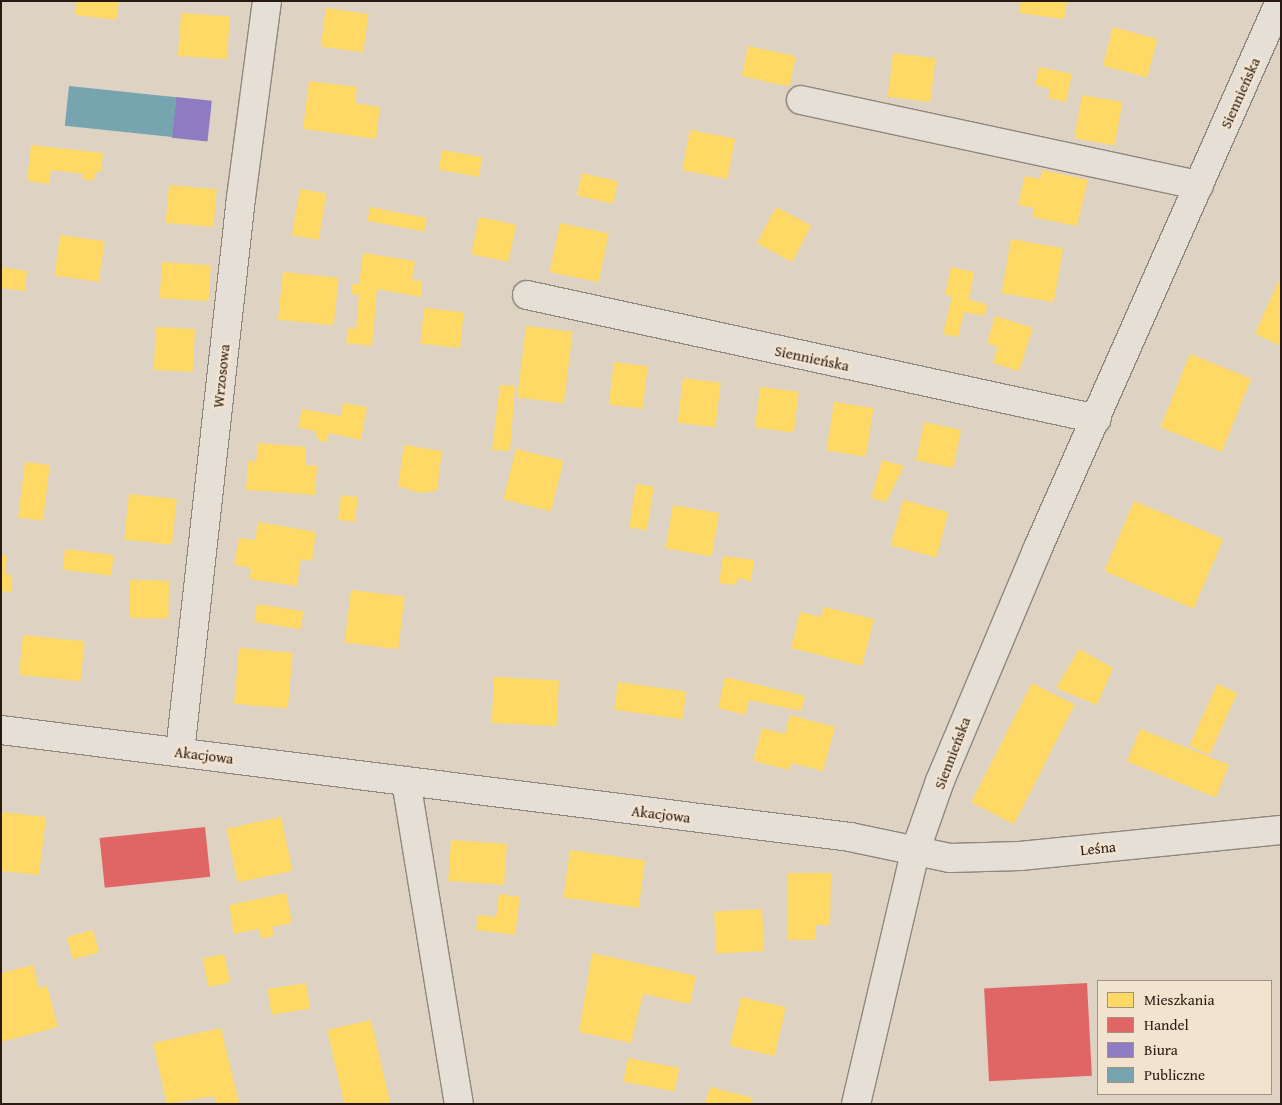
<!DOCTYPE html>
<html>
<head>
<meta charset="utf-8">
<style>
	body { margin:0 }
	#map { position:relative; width:1282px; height:1105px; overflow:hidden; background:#ded2c2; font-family:"Gentium Book Plus",serif }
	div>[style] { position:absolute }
	.homes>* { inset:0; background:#ffd966; transform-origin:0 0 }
	.shops>* { inset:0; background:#e06666; transform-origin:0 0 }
	.offices>* { inset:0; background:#8e7cc3; transform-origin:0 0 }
	.public>* { inset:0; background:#76a5af; transform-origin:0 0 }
	.roads { filter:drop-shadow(1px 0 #8f877d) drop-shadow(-1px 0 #8f877d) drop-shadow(0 1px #8f877d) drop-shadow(0 -1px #8f877d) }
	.minor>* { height:28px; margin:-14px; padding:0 14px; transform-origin:14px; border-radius:14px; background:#e6dfd6 }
	.secondary>* { height:28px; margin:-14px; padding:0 14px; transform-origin:14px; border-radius:14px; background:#e6dfd6 }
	span { translate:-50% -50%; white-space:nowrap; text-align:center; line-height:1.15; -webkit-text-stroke:5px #f2e3cf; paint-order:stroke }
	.street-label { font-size:15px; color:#281912 }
	.frame { position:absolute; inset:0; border:2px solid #281912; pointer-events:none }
	.legend { position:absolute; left:1097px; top:980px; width:175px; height:115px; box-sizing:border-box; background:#f2e3cf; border:1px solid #a19283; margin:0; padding:6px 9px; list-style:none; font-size:15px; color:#281912 }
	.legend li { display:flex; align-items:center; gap:10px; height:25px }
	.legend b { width:25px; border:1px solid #a19283 }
</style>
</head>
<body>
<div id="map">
	<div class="homes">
		<div style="clip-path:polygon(77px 1px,119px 1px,116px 20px,75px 15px)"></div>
		<div style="clip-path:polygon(1021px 1px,1067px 1px,1064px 19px,1019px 13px)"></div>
		<div style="left:326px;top:8px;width:43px;height:39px;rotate:8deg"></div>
		<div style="left:181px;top:13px;width:49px;height:43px;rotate:4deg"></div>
		<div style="left:1113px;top:27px;width:46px;height:40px;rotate:15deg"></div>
		<div style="left:748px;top:46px;width:49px;height:31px;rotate:12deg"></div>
		<div style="left:893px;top:53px;width:43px;height:44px;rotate:7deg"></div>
		<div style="clip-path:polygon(1039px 67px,1072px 74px,1066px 102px,1048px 98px,1050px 89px,1035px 85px)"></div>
		<div style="clip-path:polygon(309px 81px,357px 87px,355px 103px,380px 107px,376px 139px,303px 129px)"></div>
		<div style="left:1082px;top:95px;width:41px;height:44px;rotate:10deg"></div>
		<div style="left:690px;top:130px;width:46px;height:41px;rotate:11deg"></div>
		<div style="clip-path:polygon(31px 145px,103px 153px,101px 172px,95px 172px,94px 181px,82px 179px,83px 174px,51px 170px,49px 184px,27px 181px)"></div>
		<div style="left:442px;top:150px;width:41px;height:20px;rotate:10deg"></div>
		<div style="clip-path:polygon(1042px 170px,1088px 180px,1077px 226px,1032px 217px,1034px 208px,1018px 205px,1025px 176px,1040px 179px)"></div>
		<div style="left:582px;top:173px;width:37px;height:23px;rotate:13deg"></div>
		<div style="left:169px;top:185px;width:48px;height:38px;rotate:5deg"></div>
		<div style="left:300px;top:189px;width:27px;height:47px;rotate:10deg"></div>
		<div style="left:370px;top:207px;width:58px;height:14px;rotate:11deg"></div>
		<div style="left:776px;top:207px;width:40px;height:41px;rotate:28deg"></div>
		<div style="left:479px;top:217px;width:38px;height:38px;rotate:12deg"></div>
		<div style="left:560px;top:223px;width:50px;height:50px;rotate:12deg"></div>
		<div style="left:60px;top:235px;width:45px;height:41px;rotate:8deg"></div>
		<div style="left:1011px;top:239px;width:53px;height:55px;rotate:10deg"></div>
		<div style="clip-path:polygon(363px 253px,415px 261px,412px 280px,422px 281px,421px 297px,377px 289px,372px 346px,346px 343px,348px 328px,356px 329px,359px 295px,351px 294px,352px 284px,359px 284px)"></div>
		<div style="left:162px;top:262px;width:49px;height:36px;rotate:4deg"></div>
		<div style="clip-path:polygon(1px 267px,27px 271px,25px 291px,1px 288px)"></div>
		<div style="clip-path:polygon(951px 267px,974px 272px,969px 300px,987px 304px,985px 316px,964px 312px,958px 337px,943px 334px,952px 296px,945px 295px)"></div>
		<div style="left:283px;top:272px;width:56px;height:48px;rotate:6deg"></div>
		<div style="clip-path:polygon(1278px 282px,1281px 283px,1281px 346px,1255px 334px)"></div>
		<div style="left:424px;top:308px;width:40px;height:36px;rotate:6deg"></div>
		<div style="clip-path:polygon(995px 316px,1033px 328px,1019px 371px,993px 363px,998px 347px,987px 343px)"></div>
		<div style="left:526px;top:326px;width:47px;height:72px;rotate:7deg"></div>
		<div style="left:156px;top:327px;width:39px;height:43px;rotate:3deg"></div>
		<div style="left:1190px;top:354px;width:66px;height:79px;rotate:22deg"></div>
		<div style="left:614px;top:362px;width:34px;height:43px;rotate:7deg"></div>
		<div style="left:683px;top:378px;width:38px;height:45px;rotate:7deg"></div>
		<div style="clip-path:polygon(500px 385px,515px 386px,510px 451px,492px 450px)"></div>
		<div style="left:760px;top:387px;width:39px;height:41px;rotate:7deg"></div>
		<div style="left:834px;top:402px;width:40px;height:49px;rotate:9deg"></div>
		<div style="clip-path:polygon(343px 403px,367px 407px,361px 440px,329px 433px,327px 442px,319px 441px,315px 431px,298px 428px,302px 409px,341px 416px)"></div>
		<div style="left:924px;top:422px;width:38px;height:39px;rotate:12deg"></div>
		<div style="clip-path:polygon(258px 443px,306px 447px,305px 465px,317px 466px,315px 495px,246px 490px,248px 461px,256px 462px)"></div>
		<div style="clip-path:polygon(404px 445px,442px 451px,437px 491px,420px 493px,398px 486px)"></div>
		<div style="left:516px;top:449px;width:49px;height:52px;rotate:14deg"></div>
		<div style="clip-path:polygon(882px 460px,904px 466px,886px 502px,871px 498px)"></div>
		<div style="left:25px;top:462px;width:25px;height:56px;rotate:7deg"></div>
		<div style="left:636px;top:484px;width:18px;height:44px;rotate:9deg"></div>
		<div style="left:129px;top:494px;width:48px;height:46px;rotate:6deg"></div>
		<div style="left:341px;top:495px;width:17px;height:25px;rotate:7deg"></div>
		<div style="left:903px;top:500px;width:47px;height:47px;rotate:15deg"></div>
		<div style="left:1134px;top:501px;width:97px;height:76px;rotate:23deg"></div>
		<div style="left:673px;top:505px;width:47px;height:44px;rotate:10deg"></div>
		<div style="clip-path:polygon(258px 522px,316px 532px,312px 561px,301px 559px,297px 586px,249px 579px,251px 568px,234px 565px,239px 538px,255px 540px)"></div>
		<div style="left:65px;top:549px;width:49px;height:21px;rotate:7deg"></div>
		<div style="clip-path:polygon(1px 555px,7px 556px,5px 574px,12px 575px,11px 592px,1px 591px)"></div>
		<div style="clip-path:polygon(723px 556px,754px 560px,751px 581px,737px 578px,736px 585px,719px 583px)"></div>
		<div style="left:130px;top:580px;width:39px;height:38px;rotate:1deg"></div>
		<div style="left:351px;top:590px;width:54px;height:53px;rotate:7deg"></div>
		<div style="left:257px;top:604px;width:47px;height:18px;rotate:9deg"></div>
		<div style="clip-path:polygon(824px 607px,874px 619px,862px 666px,791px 648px,800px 612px,821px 617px)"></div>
		<div style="left:23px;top:635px;width:62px;height:40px;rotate:6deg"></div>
		<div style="left:239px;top:648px;width:54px;height:56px;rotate:5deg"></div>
		<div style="clip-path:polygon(1079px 649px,1113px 668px,1097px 705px,1056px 688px)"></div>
		<div style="left:494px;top:677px;width:65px;height:46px;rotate:3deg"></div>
		<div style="clip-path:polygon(725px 677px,805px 696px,801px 711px,749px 700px,745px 715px,718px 708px)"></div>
		<div style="left:618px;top:682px;width:69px;height:28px;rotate:8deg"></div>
		<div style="left:1032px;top:683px;width:48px;height:134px;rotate:27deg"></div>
		<div style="left:1217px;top:684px;width:22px;height:68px;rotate:24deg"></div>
		<div style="clip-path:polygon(790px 715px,835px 727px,823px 771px,791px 763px,789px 770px,753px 761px,762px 728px,785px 734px)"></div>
		<div style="left:1140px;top:729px;width:96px;height:35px;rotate:22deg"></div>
		<div style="clip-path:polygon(1px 812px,46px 817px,39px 875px,1px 871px)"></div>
		<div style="left:281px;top:817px;width:55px;height:56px;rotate:78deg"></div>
		<div style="left:451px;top:840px;width:56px;height:41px;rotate:4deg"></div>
		<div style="left:570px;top:850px;width:76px;height:48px;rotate:8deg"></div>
		<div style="clip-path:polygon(788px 873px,831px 873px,830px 925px,816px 925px,815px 940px,787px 940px)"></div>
		<div style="clip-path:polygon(286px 893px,292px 923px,272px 927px,274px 936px,261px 939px,259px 929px,234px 934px,229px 905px)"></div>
		<div style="clip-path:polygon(499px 894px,520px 897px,515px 935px,476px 930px,478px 915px,496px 917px)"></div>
		<div style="left:762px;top:909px;width:42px;height:48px;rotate:87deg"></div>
		<div style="left:93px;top:930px;width:23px;height:27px;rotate:75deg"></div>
		<div style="clip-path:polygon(592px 953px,696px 976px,690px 1004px,643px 994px,631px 1043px,579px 1032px)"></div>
		<div style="left:224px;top:954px;width:29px;height:22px;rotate:78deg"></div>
		<div style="clip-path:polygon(33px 965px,39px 988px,47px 986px,58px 1027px,1px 1042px,1px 973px)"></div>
		<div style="left:306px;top:983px;width:26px;height:39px;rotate:81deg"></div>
		<div style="left:741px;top:997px;width:46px;height:50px;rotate:13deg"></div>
		<div style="left:371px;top:1020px;width:86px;height:45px;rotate:77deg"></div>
		<div style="clip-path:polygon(221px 1028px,239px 1103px,216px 1104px,214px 1096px,167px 1104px,153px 1043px)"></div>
		<div style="left:628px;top:1058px;width:52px;height:24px;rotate:11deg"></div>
		<div style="clip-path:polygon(710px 1087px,753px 1098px,751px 1104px,705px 1104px)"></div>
	</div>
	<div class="shops">
		<div style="left:205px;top:827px;width:50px;height:106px;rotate:84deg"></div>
		<div style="left:1087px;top:983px;width:93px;height:103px;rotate:87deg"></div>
	</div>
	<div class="offices">
		<div style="left:176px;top:97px;width:36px;height:41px;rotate:6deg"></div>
	</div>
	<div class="public">
		<div style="left:69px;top:86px;width:108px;height:40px;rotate:6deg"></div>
	</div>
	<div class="roads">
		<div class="minor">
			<div style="left:801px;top:100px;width:407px;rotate:12.1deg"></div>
			<div style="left:527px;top:295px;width:583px;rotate:12.27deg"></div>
			<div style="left:1px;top:730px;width:856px;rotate:7.18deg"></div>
			<div style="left:850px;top:837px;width:102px;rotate:11.9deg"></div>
			<div style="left:950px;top:858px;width:70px;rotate:-1.6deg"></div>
			<div style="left:1020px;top:856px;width:262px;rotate:-5.7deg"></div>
			<div style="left:180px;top:752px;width:557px;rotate:-83.72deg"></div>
			<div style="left:241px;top:198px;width:199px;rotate:-82.5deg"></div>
			<div style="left:406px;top:781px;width:327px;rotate:80.7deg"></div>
		</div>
		<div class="secondary">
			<div style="left:856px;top:1104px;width:262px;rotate:-76.8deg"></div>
			<div style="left:916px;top:849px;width:72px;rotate:-70.6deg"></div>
			<div style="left:940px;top:781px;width:251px;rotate:-67.2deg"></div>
			<div style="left:1037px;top:550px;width:600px;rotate:-66.12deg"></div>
		</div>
	</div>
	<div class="street-label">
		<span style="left:1240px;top:93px;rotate:-66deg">Siennieńska</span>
		<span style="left:812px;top:358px;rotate:12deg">Siennieńska</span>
		<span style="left:221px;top:376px;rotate:-84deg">Wrzosowa</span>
		<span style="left:952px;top:753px;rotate:-69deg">Siennieńska</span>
		<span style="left:204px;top:755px;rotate:7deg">Akacjowa</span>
		<span style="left:661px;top:814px;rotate:7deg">Akacjowa</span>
		<span style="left:1098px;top:848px;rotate:-6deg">Leśna</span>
	</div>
	<div class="frame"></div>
	<ul class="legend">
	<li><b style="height:14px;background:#ffd966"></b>Mieszkania</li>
	<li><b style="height:14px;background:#e06666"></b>Handel</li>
	<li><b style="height:14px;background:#8e7cc3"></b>Biura</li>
	<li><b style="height:14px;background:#76a5af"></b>Publiczne</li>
	</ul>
</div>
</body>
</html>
